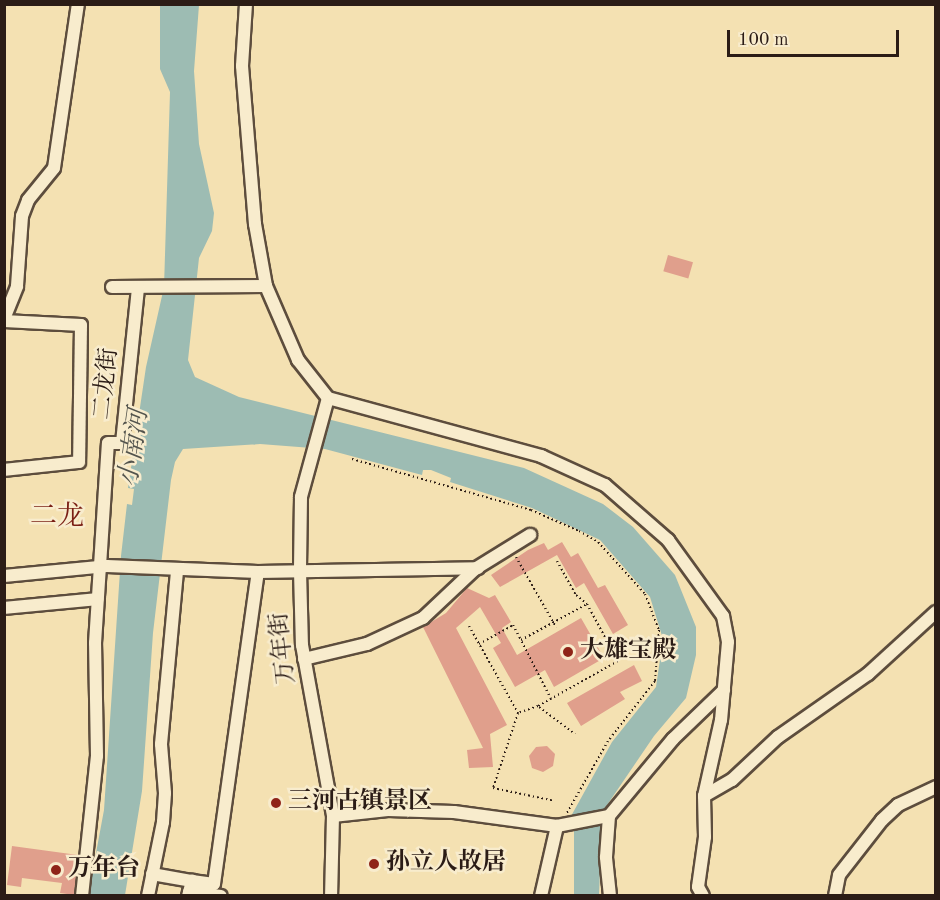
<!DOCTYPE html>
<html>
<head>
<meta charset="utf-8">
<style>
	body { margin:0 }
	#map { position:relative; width:940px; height:900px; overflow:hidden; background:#f4e1b2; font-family:"Old Standard TT","Noto Serif SC",serif }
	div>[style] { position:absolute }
	.water>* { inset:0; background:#9dbcb3 }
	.building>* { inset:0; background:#e09f8c; transform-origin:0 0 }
	.path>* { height:2px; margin-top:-1px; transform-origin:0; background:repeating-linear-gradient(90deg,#2b1c16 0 1.5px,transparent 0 4.5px) }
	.roads { filter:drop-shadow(2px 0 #5d4d3d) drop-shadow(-2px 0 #5d4d3d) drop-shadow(0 2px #5d4d3d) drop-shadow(0 -2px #5d4d3d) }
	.minor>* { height:12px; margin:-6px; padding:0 6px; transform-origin:6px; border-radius:6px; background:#f8eccd }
	.dots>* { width:16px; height:16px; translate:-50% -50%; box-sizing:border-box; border:3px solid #f8eccd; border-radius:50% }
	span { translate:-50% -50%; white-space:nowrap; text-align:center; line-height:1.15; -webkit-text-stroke:5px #f8eccd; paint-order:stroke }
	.street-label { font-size:24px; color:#2b1c16 }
	.poi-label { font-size:24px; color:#2b1c16; font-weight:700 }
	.left { translate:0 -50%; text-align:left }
	.water-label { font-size:26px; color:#53544d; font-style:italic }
	.quarter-label { font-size:27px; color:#7a1f14 }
	.frame { position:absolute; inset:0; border:6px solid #2b1c16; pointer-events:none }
	.scale { position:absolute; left:727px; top:30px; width:172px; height:27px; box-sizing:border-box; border:3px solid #2b1c16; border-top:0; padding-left:8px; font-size:18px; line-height:21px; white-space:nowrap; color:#2b1c16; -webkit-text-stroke:4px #f8eccd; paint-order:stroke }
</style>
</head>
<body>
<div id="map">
	<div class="water">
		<div style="clip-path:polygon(160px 5px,199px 5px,194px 71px,199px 144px,214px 213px,212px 231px,199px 258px,188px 360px,195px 377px,239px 397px,524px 468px,603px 504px,633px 527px,675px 575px,696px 627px,696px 655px,686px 698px,654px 736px,603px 811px,570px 818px,612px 742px,656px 687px,663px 639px,650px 597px,600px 540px,532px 508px,450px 482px,451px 478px,431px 470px,423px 470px,422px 475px,325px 449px,260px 444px,183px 449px,175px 462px,171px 480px,153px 633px,142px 791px,125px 895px,88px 896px,104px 810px,121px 556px,127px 504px,132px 505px,134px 489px,128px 488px,146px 367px,164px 287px,170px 92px,160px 69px)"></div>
		<div style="clip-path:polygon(602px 823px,599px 895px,574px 895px,574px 829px)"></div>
	</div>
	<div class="building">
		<div style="left:668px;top:255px;width:26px;height:17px;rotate:16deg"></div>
		<div style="clip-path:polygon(562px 542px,571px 557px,578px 553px,598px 588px,605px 585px,628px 625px,613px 634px,584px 583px,576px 588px,557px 555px,500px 587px,491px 575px,528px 550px,544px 543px,548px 550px)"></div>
		<div style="clip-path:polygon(467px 588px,489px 598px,495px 595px,511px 622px,502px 628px,517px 655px,581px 618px,604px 658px,554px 687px,545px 670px,515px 687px,493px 648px,501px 643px,480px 607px,456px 628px,507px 725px,490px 734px,493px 767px,469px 768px,467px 750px,483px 748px,423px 627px,446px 613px)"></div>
		<div style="clip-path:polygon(634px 665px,642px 681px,620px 692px,625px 699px,581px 726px,567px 703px)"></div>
		<div style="clip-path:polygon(547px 746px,555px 754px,553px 766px,543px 772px,532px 768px,529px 756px,536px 747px)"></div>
		<div style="clip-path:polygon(12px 846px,78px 855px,74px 895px,60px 893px,62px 883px,22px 878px,21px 887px,7px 885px)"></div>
	</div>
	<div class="path">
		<div style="left:352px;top:459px;width:186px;rotate:15.9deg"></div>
		<div style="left:531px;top:510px;width:52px;rotate:23.6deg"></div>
		<div style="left:579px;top:531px;width:22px;rotate:30deg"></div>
		<div style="left:598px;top:542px;width:70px;rotate:47.9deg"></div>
		<div style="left:645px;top:594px;width:39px;rotate:69deg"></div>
		<div style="left:659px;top:630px;width:51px;rotate:94.5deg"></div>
		<div style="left:655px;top:681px;width:76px;rotate:128.1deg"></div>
		<div style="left:608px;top:741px;width:83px;rotate:119.7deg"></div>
		<div style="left:516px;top:557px;width:81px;rotate:60.3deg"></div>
		<div style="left:557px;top:561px;width:39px;rotate:61deg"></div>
		<div style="left:576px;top:595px;width:14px;rotate:39deg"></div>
		<div style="left:469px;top:626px;width:100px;rotate:60.6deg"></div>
		<div style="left:479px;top:644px;width:39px;rotate:-29deg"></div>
		<div style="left:513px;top:625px;width:17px;rotate:62deg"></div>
		<div style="left:551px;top:699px;width:66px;rotate:-117deg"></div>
		<div style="left:521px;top:640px;width:75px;rotate:-28.6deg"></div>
		<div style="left:587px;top:604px;width:65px;rotate:61.5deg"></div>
		<div style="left:618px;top:661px;width:92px;rotate:150.6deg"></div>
		<div style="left:538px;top:706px;width:21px;rotate:161deg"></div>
		<div style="left:518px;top:713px;width:79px;rotate:108.4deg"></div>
		<div style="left:493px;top:788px;width:63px;rotate:11.8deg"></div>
		<div style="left:539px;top:707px;width:45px;rotate:36.9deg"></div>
	</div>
	<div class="roads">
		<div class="minor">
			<div style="left:246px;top:4px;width:62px;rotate:93.7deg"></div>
			<div style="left:242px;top:66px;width:159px;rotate:85.3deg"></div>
			<div style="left:255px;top:224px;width:63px;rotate:79.9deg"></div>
			<div style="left:266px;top:286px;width:81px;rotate:66.6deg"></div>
			<div style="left:298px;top:360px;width:48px;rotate:51.7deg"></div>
			<div style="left:328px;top:398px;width:221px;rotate:15.2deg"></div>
			<div style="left:541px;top:456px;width:70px;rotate:24.4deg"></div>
			<div style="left:605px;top:485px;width:84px;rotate:41.1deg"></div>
			<div style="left:668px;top:540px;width:94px;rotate:54.1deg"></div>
			<div style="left:723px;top:616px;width:26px;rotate:79deg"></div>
			<div style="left:728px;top:642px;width:78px;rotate:95.1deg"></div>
			<div style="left:721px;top:720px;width:78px;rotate:102.6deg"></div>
			<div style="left:704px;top:796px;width:41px;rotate:88.6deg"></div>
			<div style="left:705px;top:837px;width:50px;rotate:98deg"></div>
			<div style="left:698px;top:887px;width:10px;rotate:61deg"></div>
			<div style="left:112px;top:287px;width:154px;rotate:-0.4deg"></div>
			<div style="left:4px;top:319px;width:35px;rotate:-68deg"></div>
			<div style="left:17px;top:286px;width:70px;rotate:-85.9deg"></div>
			<div style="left:22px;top:216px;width:17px;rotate:-69deg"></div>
			<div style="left:28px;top:200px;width:41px;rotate:-50.9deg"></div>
			<div style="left:54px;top:168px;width:166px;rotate:-81.7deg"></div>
			<div style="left:4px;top:321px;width:77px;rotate:3deg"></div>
			<div style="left:81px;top:325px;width:137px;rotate:90.8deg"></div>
			<div style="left:79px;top:462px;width:75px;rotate:173.9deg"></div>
			<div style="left:328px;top:398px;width:103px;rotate:105.3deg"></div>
			<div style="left:301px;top:497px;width:74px;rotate:90.8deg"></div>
			<div style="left:300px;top:571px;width:74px;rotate:88.5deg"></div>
			<div style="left:302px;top:645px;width:174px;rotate:79.7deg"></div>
			<div style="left:333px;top:816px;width:80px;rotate:91.4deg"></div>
			<div style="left:4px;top:576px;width:103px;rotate:-5.5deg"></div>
			<div style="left:107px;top:566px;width:151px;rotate:2.3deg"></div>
			<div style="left:258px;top:572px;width:220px;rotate:-1deg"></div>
			<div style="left:4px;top:608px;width:94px;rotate:-5.5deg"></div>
			<div style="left:304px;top:659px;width:65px;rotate:-13.4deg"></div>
			<div style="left:367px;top:644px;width:62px;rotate:-24.9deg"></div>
			<div style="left:423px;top:618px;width:71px;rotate:-43.3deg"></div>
			<div style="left:475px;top:569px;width:65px;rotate:-31.7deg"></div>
			<div style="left:704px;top:796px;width:32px;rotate:-30deg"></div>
			<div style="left:732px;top:780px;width:63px;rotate:-43.1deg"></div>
			<div style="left:778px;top:737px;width:110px;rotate:-35deg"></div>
			<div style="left:868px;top:674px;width:92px;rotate:-42.4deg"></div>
			<div style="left:333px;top:816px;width:55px;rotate:-6.2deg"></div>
			<div style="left:388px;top:810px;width:66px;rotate:1.7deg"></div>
			<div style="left:454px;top:812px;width:104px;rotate:7.7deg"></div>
			<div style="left:557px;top:826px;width:53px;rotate:-10.9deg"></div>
			<div style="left:152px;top:874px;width:41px;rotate:9.9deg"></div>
			<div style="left:189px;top:892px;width:32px;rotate:7deg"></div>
			<div style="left:82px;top:896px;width:141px;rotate:-83.9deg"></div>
			<div style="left:97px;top:756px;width:113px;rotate:-91deg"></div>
			<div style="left:95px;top:643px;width:200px;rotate:-86.3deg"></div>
			<div style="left:108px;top:443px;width:14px"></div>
			<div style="left:122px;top:443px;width:155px;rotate:-84.1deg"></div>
			<div style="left:148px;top:896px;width:76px;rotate:-78.5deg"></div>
			<div style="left:163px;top:822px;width:29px;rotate:-86deg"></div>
			<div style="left:165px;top:793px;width:49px;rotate:-94.7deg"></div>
			<div style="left:161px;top:744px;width:174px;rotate:-84.7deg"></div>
			<div style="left:188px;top:896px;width:16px;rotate:-75deg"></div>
			<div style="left:192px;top:881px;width:22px;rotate:8deg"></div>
			<div style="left:214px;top:884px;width:315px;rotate:-82deg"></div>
			<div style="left:541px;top:896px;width:72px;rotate:-77.1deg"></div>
			<div style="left:610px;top:896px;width:39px;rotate:-96deg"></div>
			<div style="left:606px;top:857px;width:41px;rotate:-85.8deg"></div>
			<div style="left:609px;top:816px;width:100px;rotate:-50.3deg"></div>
			<div style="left:673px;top:739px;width:71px;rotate:-43.9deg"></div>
			<div style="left:835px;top:896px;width:21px;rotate:-79deg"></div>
			<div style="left:839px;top:875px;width:70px;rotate:-52deg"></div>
			<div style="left:882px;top:820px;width:22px;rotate:-43deg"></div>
			<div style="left:898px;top:805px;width:42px;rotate:-25.3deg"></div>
		</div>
	</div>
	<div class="dots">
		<div style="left:568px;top:652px;background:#8f2418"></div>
		<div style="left:276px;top:803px;background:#8f2418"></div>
		<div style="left:374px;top:864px;background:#8f2418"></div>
		<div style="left:56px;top:870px;background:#8f2418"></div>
	</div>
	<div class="street-label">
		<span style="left:107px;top:384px;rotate:-84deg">二龙街</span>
		<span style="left:284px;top:648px;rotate:-96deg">万年街</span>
	</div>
	<div class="poi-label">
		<span class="left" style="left:580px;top:652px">大雄宝殿</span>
		<span class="left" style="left:288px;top:803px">三河古镇景区</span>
		<span class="left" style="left:386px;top:864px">孙立人故居</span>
		<span class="left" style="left:68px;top:870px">万年台</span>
	</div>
	<div class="water-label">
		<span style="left:135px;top:448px;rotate:-82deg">小南河</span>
	</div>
	<div class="quarter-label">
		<span style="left:57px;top:517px">二龙</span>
	</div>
	<div class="frame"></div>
	<div class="scale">100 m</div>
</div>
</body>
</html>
